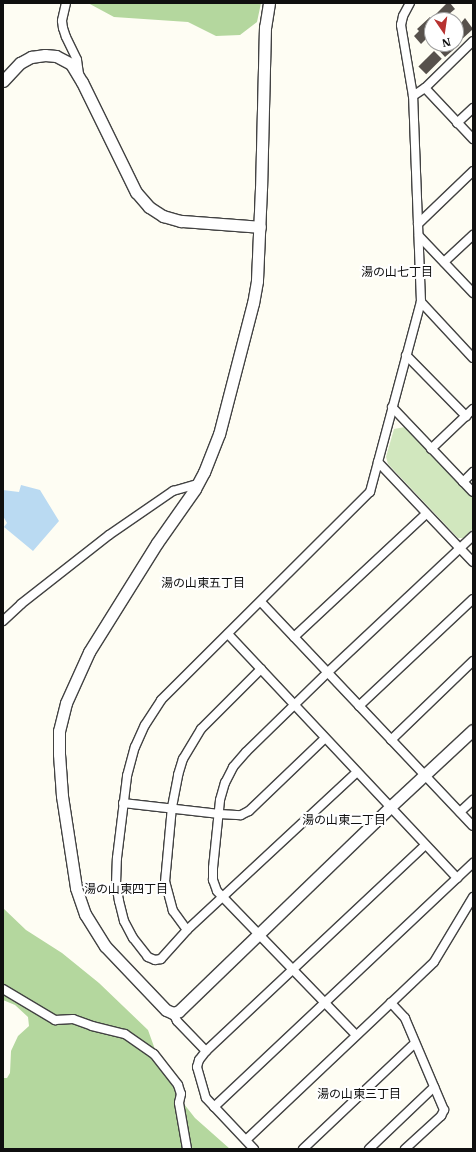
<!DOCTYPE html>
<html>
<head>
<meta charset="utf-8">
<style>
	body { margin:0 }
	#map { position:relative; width:476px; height:1152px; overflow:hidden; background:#fefdf3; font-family:"IBM Plex Serif","Noto Sans JP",serif }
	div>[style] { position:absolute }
	.green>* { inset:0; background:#d1e7be }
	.forest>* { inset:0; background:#b4d79e }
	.water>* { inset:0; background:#badaf2 }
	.building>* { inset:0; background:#57514c; transform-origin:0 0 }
	.roads { filter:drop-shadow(1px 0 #424242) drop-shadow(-1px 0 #424242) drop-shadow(0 1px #424242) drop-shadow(0 -1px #424242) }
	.minor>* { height:8px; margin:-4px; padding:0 4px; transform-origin:4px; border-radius:4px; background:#fff }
	.tertiary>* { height:11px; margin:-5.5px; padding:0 5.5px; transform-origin:5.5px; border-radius:5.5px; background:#fff }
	span { translate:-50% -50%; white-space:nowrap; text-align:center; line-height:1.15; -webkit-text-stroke:4px #fff; paint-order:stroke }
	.neighbourhood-label { font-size:12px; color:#0f0f0f }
	.frame { position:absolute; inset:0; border:4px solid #0f0f0f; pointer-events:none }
	.north { position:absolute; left:424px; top:12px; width:40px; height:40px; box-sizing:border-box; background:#fff; border:1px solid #9f9f9f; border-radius:50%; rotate:167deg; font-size:11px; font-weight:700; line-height:16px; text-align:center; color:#0f0f0f }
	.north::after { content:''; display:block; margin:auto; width:14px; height:18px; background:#b73230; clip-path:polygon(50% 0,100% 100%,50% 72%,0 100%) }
</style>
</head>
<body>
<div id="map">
	<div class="green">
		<div style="clip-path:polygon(405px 427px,473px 498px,473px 528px,464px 538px,458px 538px,388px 464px,386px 457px,394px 429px)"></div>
	</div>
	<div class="forest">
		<div style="clip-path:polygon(88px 3px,261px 3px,257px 22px,240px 35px,216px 36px,188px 22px,114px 17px)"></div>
		<div style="clip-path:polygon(3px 908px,26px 930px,62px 953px,99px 983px,148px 1030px,157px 1055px,184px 1104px,195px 1118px,230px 1149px,3px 1149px,3px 1078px,7px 1078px,10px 1073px,11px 1051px,18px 1036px,29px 1026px,28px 1017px,15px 1005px,3px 1000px)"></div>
	</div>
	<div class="water">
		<div style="clip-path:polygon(21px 485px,40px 490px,59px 521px,33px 551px,4px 527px,7px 523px,3px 516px,3px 490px,19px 492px)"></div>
	</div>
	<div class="building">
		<div style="clip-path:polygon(447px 3px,450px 3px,455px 9px,442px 20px,436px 14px)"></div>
		<div style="clip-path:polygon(430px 17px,432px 20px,432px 33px,421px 44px,414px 36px,419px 31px,417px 29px)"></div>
		<div style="clip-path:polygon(465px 18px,473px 29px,460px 41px,456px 37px,456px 29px)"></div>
		<div style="clip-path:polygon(456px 42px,459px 45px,445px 57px,436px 47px,440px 44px,456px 44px)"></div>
		<div style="left:434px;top:51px;width:11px;height:22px;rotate:45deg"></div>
	</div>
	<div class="roads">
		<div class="minor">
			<div style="left:66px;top:3px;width:18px;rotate:103deg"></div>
			<div style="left:62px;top:21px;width:7px;rotate:82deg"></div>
			<div style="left:63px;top:28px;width:9px;rotate:72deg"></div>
			<div style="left:66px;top:37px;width:25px;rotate:64deg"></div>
			<div style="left:77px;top:60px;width:15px;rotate:82deg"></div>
			<div style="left:425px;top:88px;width:70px;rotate:46.7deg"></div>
			<div style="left:413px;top:96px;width:14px;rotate:-34deg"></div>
			<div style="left:425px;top:88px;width:67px;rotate:-44.4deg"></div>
			<div style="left:457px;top:123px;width:22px;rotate:-43deg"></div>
			<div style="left:418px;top:224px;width:76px;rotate:-43.9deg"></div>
			<div style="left:419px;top:236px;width:79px;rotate:46.5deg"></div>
			<div style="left:444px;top:262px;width:40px;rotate:-43deg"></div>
			<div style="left:421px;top:302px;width:76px;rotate:47.1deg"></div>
			<div style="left:406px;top:355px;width:86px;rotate:45.5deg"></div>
			<div style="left:392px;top:407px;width:117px;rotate:46.4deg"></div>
			<div style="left:431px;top:449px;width:58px;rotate:-43.6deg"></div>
			<div style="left:378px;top:462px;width:138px;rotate:46.5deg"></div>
			<div style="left:463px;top:482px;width:14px;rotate:-45deg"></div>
			<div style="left:261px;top:602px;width:308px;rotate:46.6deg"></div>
			<div style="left:3px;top:621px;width:25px;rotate:-43deg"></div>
			<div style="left:21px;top:604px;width:112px;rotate:-38.1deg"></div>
			<div style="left:109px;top:535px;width:78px;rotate:-34.5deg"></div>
			<div style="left:173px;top:491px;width:25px;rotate:-16deg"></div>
			<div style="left:228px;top:634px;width:335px;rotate:46.8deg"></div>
			<div style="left:294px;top:637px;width:180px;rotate:-43deg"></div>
			<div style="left:359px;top:706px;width:156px;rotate:-43.2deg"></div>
			<div style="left:391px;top:740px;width:114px;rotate:-43.9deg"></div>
			<div style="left:357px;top:772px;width:232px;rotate:137.1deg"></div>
			<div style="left:187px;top:930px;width:39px;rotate:132deg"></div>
			<div style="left:161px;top:959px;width:6px;rotate:171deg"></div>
			<div style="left:155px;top:960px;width:8px;rotate:-157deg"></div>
			<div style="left:148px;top:957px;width:24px;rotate:-128deg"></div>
			<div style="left:133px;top:938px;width:19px;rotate:-118deg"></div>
			<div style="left:124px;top:921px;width:21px;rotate:-104deg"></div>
			<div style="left:119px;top:901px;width:17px;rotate:-100deg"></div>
			<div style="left:116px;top:884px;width:26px;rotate:-88deg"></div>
			<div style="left:117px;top:858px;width:83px;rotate:-83deg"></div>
			<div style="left:127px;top:776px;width:30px;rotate:-75deg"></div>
			<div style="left:135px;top:747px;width:24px;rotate:-66deg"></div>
			<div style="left:145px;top:725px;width:30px;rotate:-57deg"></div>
			<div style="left:161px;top:700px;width:295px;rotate:-44.9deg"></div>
			<div style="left:370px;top:492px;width:31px;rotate:-75deg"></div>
			<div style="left:378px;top:462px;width:166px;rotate:-75deg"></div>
			<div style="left:421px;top:302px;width:206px;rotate:-92.2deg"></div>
			<div style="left:413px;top:96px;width:72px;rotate:-99.6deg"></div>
			<div style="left:401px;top:25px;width:9px;rotate:-77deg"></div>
			<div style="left:403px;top:16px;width:15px;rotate:-62deg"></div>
			<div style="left:123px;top:803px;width:97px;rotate:6.5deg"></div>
			<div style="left:219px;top:814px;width:22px;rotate:3deg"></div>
			<div style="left:241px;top:815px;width:9px;rotate:-27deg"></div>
			<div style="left:249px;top:811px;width:105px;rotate:-43.8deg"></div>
			<div style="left:460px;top:812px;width:18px;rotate:-43deg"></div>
			<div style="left:187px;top:930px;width:24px;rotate:-126deg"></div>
			<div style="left:173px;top:911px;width:30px;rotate:-105deg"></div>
			<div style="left:165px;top:882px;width:75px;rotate:-84.7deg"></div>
			<div style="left:172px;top:807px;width:33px;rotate:-79deg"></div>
			<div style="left:178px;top:775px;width:17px;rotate:-73deg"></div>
			<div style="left:183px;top:759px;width:35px;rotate:-59deg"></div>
			<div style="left:201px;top:729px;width:85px;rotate:-45deg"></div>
			<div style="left:3px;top:989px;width:61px;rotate:30.8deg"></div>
			<div style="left:55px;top:1020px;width:18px;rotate:-3deg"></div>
			<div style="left:73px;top:1019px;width:20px;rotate:20deg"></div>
			<div style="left:92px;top:1026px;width:34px;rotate:14deg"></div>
			<div style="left:125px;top:1034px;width:35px;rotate:35deg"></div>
			<div style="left:154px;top:1054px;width:39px;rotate:52deg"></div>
			<div style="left:178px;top:1085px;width:9px;rotate:72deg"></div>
			<div style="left:181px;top:1094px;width:9px;rotate:103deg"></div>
			<div style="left:179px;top:1103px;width:47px;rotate:80.1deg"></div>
			<div style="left:173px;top:1013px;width:9px;rotate:63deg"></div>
			<div style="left:177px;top:1021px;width:42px;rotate:46deg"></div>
			<div style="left:206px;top:1051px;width:11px;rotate:128deg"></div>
			<div style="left:199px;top:1060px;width:7px;rotate:106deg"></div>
			<div style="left:197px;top:1067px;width:32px;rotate:74deg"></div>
			<div style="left:206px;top:1098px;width:70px;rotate:46.7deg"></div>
			<div style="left:356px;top:1035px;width:200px;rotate:-134deg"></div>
			<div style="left:217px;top:891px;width:12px;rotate:-110deg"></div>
			<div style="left:213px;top:880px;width:12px;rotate:-90deg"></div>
			<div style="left:213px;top:868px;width:68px;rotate:-84.1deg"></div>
			<div style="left:220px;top:800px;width:18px;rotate:-74deg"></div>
			<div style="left:225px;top:783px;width:18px;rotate:-63deg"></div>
			<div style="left:233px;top:767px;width:20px;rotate:-49deg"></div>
			<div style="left:246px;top:752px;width:113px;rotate:-44.3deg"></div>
			<div style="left:327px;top:673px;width:200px;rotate:-43.2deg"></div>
			<div style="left:206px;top:1051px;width:301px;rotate:-43.2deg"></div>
			<div style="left:214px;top:1107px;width:356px;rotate:-43.3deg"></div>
			<div style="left:246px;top:1140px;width:199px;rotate:-43.4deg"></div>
			<div style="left:303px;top:1149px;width:154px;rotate:-43.4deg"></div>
			<div style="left:369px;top:1149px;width:90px;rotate:-43.6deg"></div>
			<div style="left:405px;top:1149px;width:49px;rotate:-42.5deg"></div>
			<div style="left:441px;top:1116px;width:7px;rotate:-63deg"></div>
			<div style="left:444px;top:1110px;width:100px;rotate:-113deg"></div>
			<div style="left:405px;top:1018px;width:21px;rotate:-133deg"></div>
			<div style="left:391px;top:1003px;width:59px;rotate:-43.6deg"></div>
			<div style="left:434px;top:962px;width:76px;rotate:-59deg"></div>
		</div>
		<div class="tertiary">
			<div style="left:269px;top:3px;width:24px;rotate:99deg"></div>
			<div style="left:265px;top:27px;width:161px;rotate:91.4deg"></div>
			<div style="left:261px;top:188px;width:93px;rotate:92.5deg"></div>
			<div style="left:257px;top:281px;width:22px;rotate:100deg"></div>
			<div style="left:253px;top:303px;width:135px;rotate:104.5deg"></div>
			<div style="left:219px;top:434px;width:41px;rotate:111.5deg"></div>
			<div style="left:204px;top:472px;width:19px;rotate:118deg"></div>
			<div style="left:195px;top:489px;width:66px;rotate:125.1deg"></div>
			<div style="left:157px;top:543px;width:128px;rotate:122deg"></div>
			<div style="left:89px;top:652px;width:56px;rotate:114.3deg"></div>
			<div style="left:66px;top:703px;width:29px;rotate:104deg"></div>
			<div style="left:59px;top:731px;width:23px;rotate:90deg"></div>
			<div style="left:59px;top:754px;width:42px;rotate:85.9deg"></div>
			<div style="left:62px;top:796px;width:93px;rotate:81.3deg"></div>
			<div style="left:76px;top:888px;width:28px;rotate:71deg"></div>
			<div style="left:85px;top:914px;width:38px;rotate:58deg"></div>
			<div style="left:105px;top:946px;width:88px;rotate:46.4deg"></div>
			<div style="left:166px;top:1010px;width:8px;rotate:23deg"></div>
			<div style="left:173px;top:1013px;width:6px;rotate:-18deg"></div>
			<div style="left:179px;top:1011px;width:293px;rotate:-44deg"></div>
			<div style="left:390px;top:807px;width:113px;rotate:-42.9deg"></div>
			<div style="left:3px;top:81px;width:25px;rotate:-47deg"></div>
			<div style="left:20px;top:63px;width:13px;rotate:-29deg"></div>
			<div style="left:31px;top:57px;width:14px;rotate:-8deg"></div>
			<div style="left:45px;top:55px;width:11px;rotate:5deg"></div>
			<div style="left:56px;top:56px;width:17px;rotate:28deg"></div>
			<div style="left:71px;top:64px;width:21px;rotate:59deg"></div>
			<div style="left:82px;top:82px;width:123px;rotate:63.9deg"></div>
			<div style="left:136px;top:192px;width:20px;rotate:49deg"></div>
			<div style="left:149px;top:207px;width:17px;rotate:33deg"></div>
			<div style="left:163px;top:216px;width:19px;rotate:16deg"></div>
			<div style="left:181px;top:221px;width:79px;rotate:4.3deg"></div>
		</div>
	</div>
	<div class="neighbourhood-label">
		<span style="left:397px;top:272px">湯の山七丁目</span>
		<span style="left:203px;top:583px">湯の山東五丁目</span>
		<span style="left:344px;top:820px">湯の山東二丁目</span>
		<span style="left:126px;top:889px">湯の山東四丁目</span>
		<span style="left:359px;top:1094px">湯の山東三丁目</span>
	</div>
	<div class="frame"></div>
	<div class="north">N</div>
</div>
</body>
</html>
